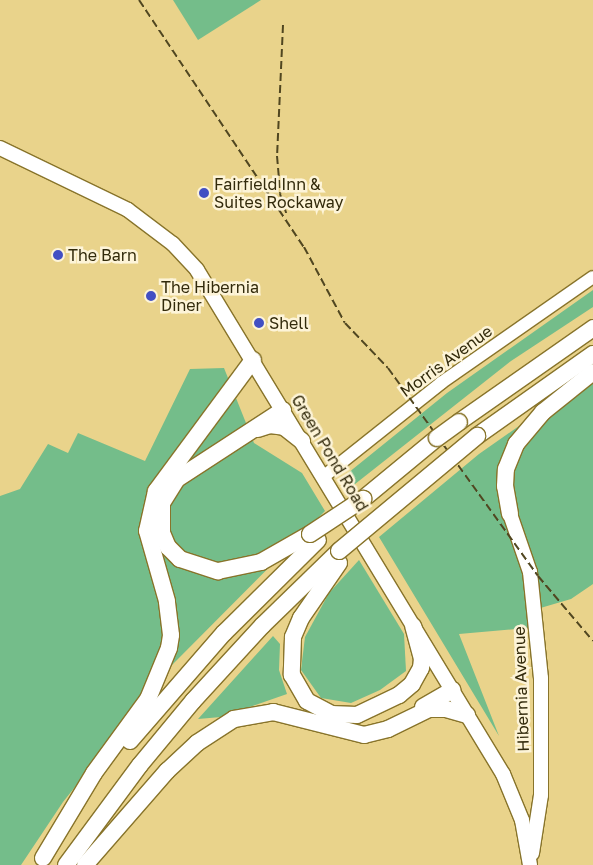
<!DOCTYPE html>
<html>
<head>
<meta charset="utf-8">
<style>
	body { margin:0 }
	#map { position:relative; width:593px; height:865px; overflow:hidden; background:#e9d38b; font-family:"Golos Text",sans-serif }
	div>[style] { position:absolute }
	.green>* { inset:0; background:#74bd8a }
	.roads { filter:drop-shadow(1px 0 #88742b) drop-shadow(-1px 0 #88742b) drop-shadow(0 1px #88742b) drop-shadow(0 -1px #88742b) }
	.secondary>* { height:12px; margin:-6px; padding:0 6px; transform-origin:6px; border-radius:6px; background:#fff }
	.primary>* { height:14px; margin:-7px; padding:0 7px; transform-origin:7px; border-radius:7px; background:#fff }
	.highway>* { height:16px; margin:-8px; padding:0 8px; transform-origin:8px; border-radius:8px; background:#fff }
	.rail>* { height:2px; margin-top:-1px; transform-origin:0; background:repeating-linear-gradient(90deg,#504620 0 8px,transparent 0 12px) }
	.bridges { filter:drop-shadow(1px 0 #88742b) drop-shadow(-1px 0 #88742b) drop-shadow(0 1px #88742b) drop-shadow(0 -1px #88742b) }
	.highway-bridge>* { height:16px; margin:-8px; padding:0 8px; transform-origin:8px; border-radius:8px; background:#fff }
	.dots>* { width:14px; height:14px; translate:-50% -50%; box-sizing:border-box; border:2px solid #fdf4d8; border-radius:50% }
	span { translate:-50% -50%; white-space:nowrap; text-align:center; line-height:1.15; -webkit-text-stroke:5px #fdf4d8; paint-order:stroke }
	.poi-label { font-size:16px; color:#322a0b }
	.left { translate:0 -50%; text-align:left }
	.street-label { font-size:16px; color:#322a0b }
</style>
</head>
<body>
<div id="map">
	<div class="green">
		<div style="clip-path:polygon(173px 0,261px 0,198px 40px)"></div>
		<div style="clip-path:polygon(593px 290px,593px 307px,511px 361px,350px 488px,348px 473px,447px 393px)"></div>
		<div style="clip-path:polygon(224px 368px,254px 443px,302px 473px,325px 511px,173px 664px,63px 802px,21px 865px,0 865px,0 496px,20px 489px,48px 444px,68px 453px,78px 433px,145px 461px,190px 369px)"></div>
		<div style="clip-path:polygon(593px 374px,593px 584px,571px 599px,537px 609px,539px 627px,459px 634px,499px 736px,379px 537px,479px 454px)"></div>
		<div style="clip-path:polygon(359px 560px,404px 634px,406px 671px,380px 690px,351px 703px,321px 698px,301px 670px,305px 637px,329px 593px)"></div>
		<div style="clip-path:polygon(273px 636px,280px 644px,279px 670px,287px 694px,221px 717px,198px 719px)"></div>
	</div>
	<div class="roads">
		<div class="secondary">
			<div style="left:323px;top:477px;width:151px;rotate:-38.5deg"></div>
			<div style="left:441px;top:383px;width:185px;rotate:-34.9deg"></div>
		</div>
		<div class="primary">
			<div style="left:0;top:148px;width:142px;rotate:25.8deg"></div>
			<div style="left:128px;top:210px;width:56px;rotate:37.1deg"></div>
			<div style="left:173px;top:244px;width:35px;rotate:47deg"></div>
			<div style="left:197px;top:270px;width:590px;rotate:58.74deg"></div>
			<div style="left:503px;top:774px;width:50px;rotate:67.6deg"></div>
			<div style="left:522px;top:820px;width:46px;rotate:79.9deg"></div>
			<div style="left:510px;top:514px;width:61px;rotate:71deg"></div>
			<div style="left:530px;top:572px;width:107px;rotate:84.1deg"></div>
			<div style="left:541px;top:678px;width:117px;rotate:90deg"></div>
			<div style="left:541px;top:795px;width:59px;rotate:98.8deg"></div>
		</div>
		<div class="highway">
			<div style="left:283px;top:410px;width:126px;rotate:146.9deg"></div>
			<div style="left:177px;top:479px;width:28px;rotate:122deg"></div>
			<div style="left:162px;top:503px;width:30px;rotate:90deg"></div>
			<div style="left:162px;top:533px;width:15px;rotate:67deg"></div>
			<div style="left:168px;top:547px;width:17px;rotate:45deg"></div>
			<div style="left:180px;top:559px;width:40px;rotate:18deg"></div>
			<div style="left:218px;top:571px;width:44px;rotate:-11.8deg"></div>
			<div style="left:261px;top:562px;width:56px;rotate:-29.7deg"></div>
			<div style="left:459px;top:422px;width:164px;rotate:-35deg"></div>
			<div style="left:258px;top:429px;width:13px;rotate:-18deg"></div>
			<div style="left:270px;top:425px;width:14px;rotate:8deg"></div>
			<div style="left:284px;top:427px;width:23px;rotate:38deg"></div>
			<div style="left:477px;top:436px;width:142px;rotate:-35.3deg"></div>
			<div style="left:363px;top:499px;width:96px;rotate:-39.5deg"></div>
			<div style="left:510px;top:514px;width:28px;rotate:-100deg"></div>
			<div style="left:505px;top:486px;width:17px;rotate:-87deg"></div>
			<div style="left:506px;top:469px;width:27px;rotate:-68deg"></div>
			<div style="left:516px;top:444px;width:42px;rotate:-49.8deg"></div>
			<div style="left:543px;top:412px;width:64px;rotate:-38.7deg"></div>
			<div style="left:339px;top:563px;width:67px;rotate:124.6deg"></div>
			<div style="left:301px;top:618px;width:21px;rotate:113deg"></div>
			<div style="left:293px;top:637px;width:38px;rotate:92deg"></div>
			<div style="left:292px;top:675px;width:30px;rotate:60deg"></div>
			<div style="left:307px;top:701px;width:27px;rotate:28deg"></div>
			<div style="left:331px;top:714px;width:26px;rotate:2deg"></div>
			<div style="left:357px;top:715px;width:47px;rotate:-25.5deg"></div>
			<div style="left:399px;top:695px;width:17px;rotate:-40deg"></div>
			<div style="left:412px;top:684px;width:18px;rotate:-61deg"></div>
			<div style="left:421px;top:668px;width:9px;rotate:-84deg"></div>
			<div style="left:422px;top:659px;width:34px;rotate:-105deg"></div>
			<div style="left:423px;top:707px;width:34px;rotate:-30deg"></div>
			<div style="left:130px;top:741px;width:143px;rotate:-49deg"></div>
			<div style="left:224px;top:633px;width:132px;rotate:-44.7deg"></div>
			<div style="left:43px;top:858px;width:99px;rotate:-59deg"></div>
			<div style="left:94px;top:773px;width:92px;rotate:-53.9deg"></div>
			<div style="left:148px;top:699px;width:55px;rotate:-67.6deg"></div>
			<div style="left:169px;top:648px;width:13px;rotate:-81deg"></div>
			<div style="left:171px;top:635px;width:34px;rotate:-97deg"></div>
			<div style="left:167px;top:601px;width:73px;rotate:-105.9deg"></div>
			<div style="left:147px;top:531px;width:41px;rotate:-77.3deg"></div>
			<div style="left:156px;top:491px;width:163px;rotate:-53.5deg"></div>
			<div style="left:66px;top:865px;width:124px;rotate:-53.5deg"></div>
			<div style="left:140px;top:765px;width:83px;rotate:-50.4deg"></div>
			<div style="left:193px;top:701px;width:103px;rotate:-47.4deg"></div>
			<div style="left:263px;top:625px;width:106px;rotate:-44.2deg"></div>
			<div style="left:85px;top:865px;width:125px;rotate:-48.9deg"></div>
			<div style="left:167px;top:771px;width:41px;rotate:-43deg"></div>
			<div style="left:197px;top:743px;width:44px;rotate:-33deg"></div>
			<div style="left:234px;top:719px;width:40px;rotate:-10deg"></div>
			<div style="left:273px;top:712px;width:94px;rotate:14.2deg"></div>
			<div style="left:364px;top:735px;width:25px;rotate:-14deg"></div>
			<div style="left:388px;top:729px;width:46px;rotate:-26deg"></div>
			<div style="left:429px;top:709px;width:17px"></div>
			<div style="left:446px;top:709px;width:22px;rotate:16deg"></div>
		</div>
	</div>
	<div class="rail">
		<div style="left:139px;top:0;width:297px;rotate:56.3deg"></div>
		<div style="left:304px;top:247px;width:86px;rotate:61.7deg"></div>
		<div style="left:345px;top:323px;width:62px;rotate:46.3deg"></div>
		<div style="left:388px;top:368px;width:256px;rotate:54.2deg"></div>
		<div style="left:538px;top:576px;width:85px;rotate:49.8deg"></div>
		<div style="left:283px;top:25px;width:131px;rotate:92.6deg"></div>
		<div style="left:277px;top:156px;width:38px;rotate:85deg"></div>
		<div style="left:280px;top:194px;width:20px;rotate:72deg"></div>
	</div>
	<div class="bridges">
		<div class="highway-bridge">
			<div style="left:437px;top:438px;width:27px;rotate:-36deg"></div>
			<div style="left:310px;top:534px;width:64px;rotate:-33.4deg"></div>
			<div style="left:339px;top:551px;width:180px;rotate:-39.8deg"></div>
		</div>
	</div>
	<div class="dots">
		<div style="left:204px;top:193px;background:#424fc3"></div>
		<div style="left:58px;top:255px;background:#424fc3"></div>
		<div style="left:151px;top:296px;background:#424fc3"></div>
		<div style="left:259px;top:323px;background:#424fc3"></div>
	</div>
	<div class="poi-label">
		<span class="left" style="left:214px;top:193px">Fairfield Inn &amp;<br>Suites Rockaway</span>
		<span class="left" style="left:68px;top:255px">The Barn</span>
		<span class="left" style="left:161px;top:296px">The Hibernia<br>Diner</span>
		<span class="left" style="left:269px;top:323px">Shell</span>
	</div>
	<div class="street-label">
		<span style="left:446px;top:361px;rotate:-36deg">Morris Avenue</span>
		<span style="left:330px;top:453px;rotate:59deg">Green Pond Road</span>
		<span style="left:521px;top:689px;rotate:-92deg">Hibernia Avenue</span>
	</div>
</div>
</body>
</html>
